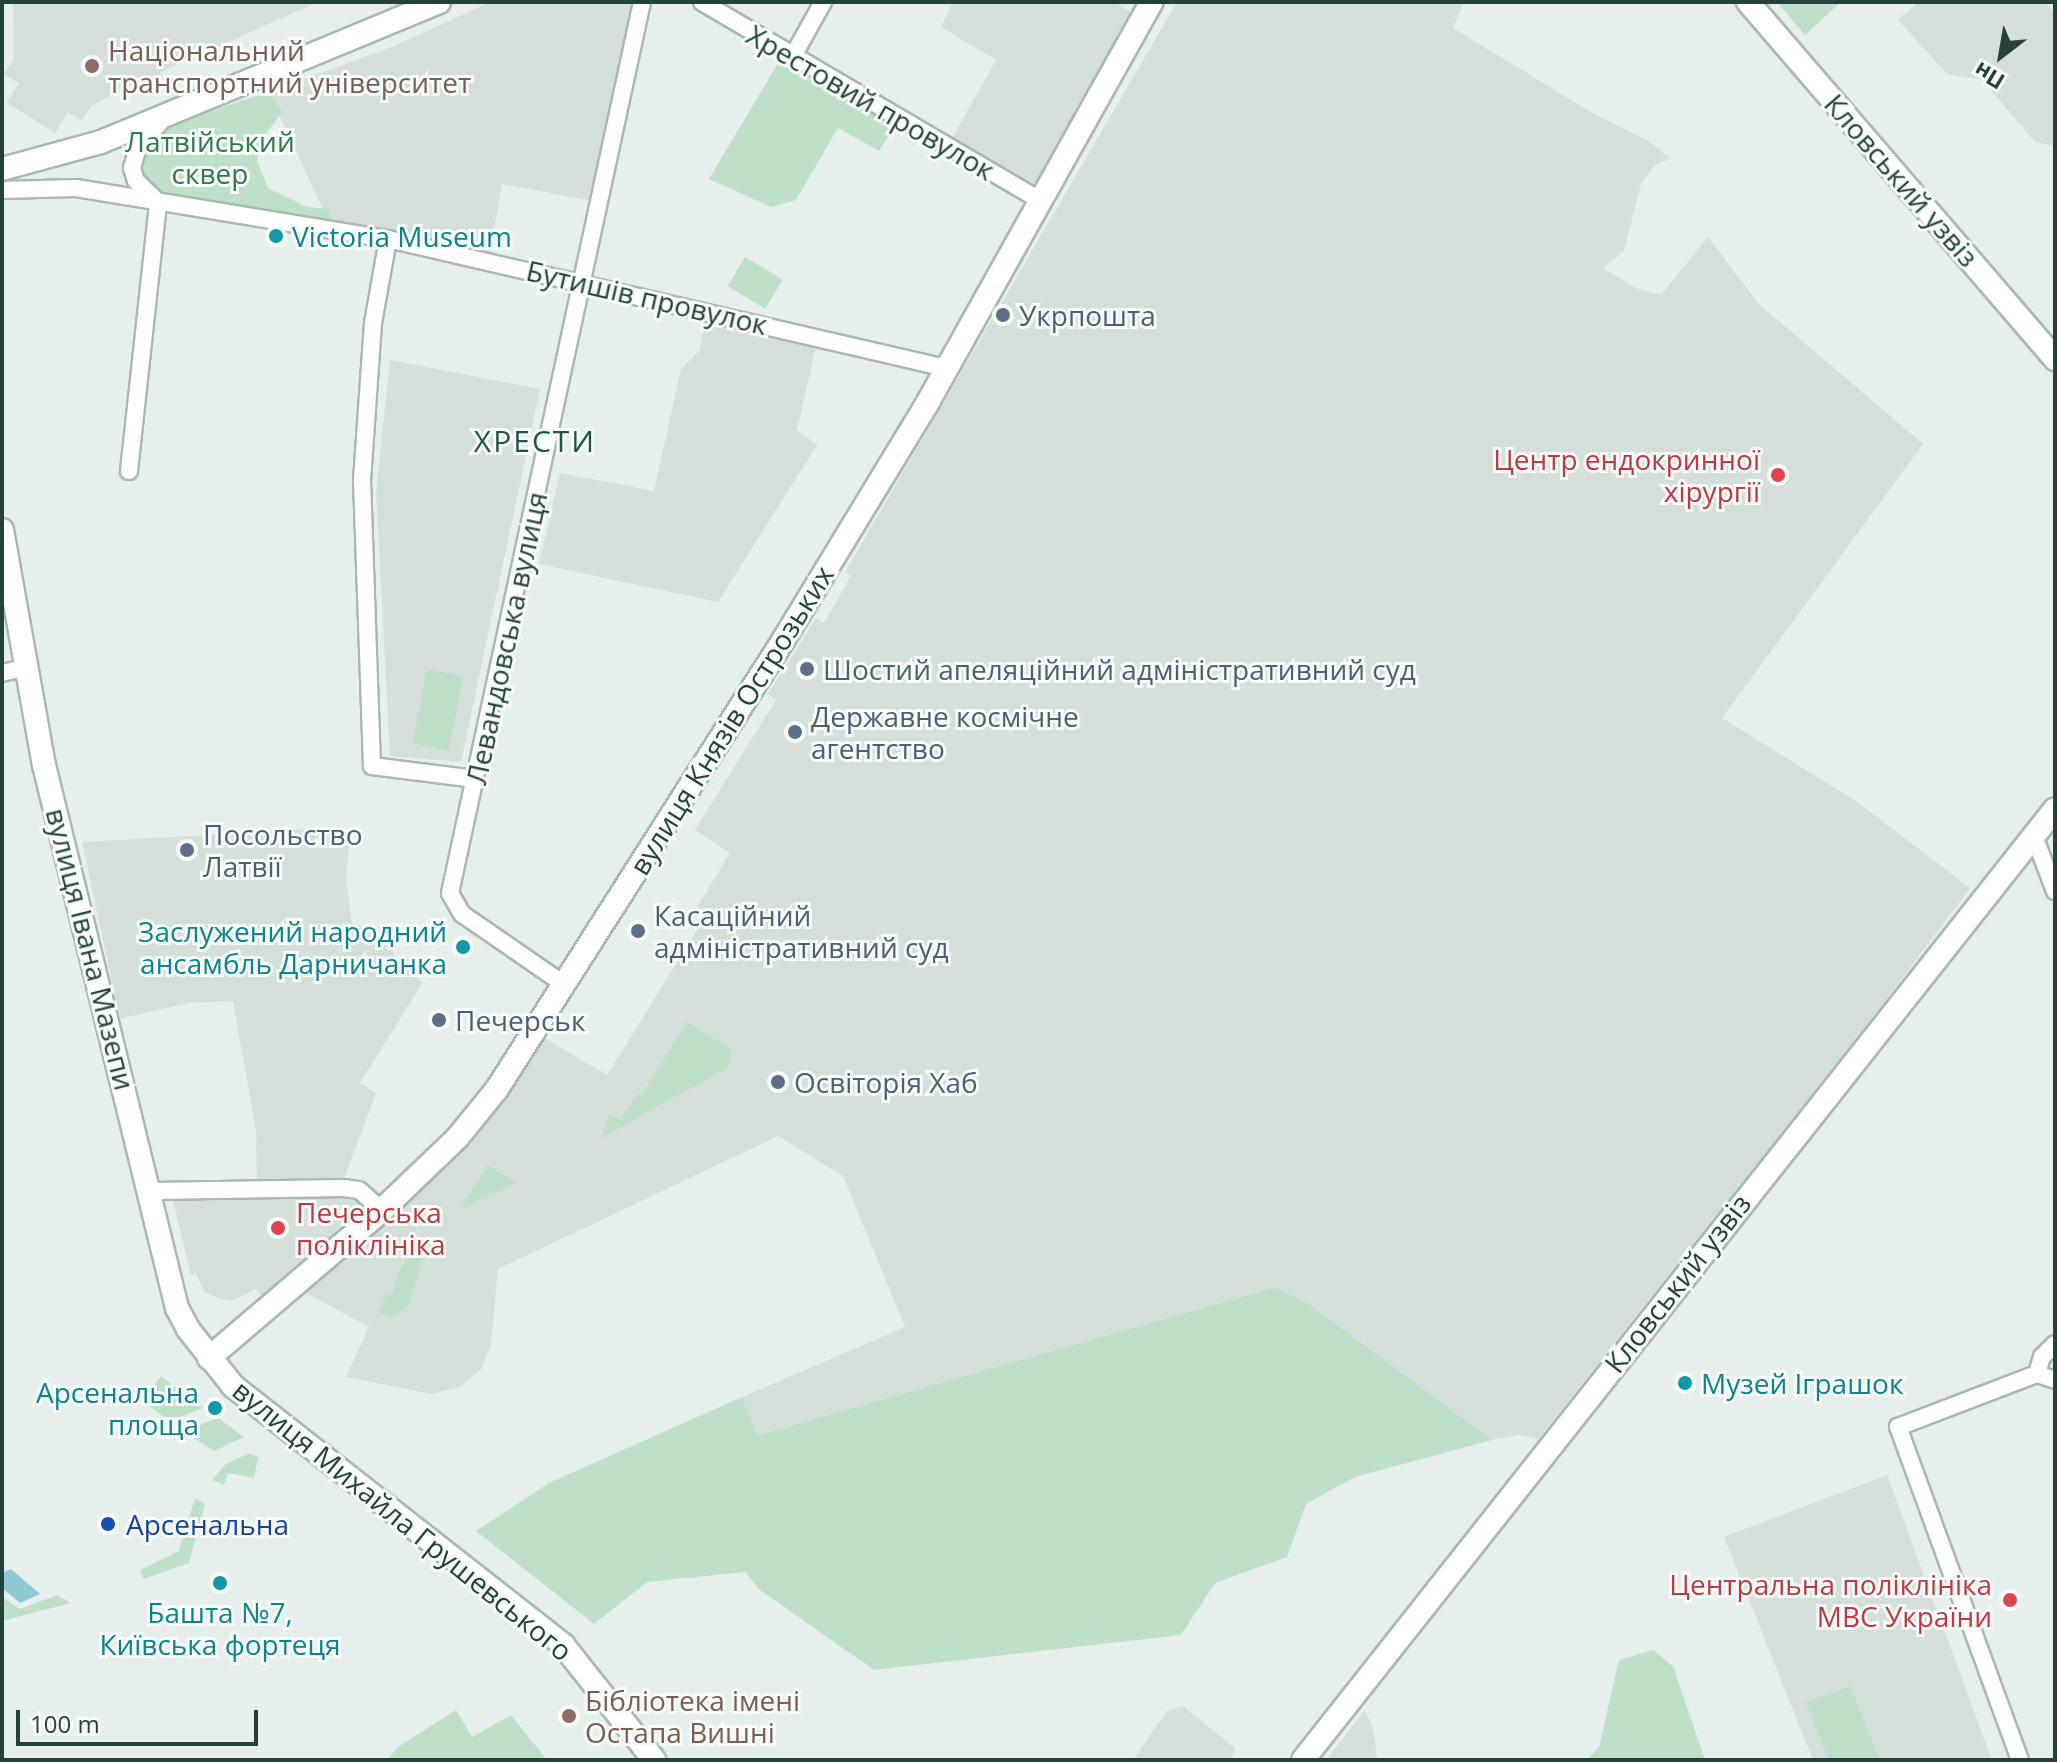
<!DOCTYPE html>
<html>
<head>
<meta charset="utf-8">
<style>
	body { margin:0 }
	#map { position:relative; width:2057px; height:1762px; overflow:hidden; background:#e6efeb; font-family:"Open Sans",sans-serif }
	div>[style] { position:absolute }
	.built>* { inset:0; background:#d4dfda }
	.green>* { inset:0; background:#bfe0c8; transform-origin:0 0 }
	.water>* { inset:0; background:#8ec9d4 }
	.roads { filter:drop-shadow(2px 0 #a8b8b2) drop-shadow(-2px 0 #a8b8b2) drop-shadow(0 2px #a8b8b2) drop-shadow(0 -2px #a8b8b2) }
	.street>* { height:16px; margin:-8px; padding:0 8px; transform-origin:8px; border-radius:8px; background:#fff }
	.secondary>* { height:22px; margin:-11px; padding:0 11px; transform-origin:11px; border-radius:11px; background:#fff }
	.dots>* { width:22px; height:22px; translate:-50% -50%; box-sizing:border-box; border:4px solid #f7fbf9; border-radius:50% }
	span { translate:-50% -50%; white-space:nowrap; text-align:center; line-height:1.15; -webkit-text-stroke:6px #f7fbf9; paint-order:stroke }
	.education-label { font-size:28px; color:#785e54 }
	.left { translate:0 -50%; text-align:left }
	.street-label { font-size:28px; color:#24423a }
	.park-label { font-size:28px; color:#2d7a4b }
	.culture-label { font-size:28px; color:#0d838f }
	.right { translate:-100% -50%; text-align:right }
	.service-label { font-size:28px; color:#4e5e75 }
	.health-label { font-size:28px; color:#be3a42 }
	.transit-label { font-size:28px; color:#164399 }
	.neighbourhood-label { font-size:30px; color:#1f5548; letter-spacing:2px }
	.frame { position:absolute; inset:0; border:4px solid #24423a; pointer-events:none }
	.north { position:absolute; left:1961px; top:16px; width:80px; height:80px; -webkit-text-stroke:6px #f7fbf9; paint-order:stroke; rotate:211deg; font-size:22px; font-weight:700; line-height:32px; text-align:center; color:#24423a }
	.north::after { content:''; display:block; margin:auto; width:28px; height:36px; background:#24423a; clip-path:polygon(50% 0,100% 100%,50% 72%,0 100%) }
	.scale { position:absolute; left:16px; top:1710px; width:242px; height:36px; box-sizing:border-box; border:4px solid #24423a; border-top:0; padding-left:10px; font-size:24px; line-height:28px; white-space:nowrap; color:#24423a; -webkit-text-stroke:6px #f7fbf9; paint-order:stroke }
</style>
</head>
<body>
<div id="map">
	<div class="built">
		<div style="clip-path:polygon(13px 2px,318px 2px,161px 72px,163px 77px,144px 86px,141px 79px,91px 106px,82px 121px,68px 112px,55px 133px,7px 103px,19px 83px,4px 74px,14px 59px)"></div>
		<div style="clip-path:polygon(490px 2px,633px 2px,593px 201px,502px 184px,489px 256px,330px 224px,268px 92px,392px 47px)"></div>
		<div style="clip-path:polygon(953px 2px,1113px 2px,1137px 16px,1035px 193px,949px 144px,996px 60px,941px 27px)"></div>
		<div style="clip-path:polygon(1177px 2px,1464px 2px,1453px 28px,1589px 111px,1647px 140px,1670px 158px,1654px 166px,1641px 184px,1624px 251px,1603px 268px,1638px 289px,1661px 295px,1708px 237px,1759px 304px,1923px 444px,1722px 718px,1856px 801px,1970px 888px,1867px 1025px,1538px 1439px,1517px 1435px,1492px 1440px,1312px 1306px,1276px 1287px,756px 1437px,742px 1397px,905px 1327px,843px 1176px,778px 1136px,498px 1269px,491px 1344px,482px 1368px,460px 1387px,431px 1394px,346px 1377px,369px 1327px,303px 1291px,541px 1036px,607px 1075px,706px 916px,696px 909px,730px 853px,695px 830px,776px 700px,768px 694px,816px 618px,824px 623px,851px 576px,845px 572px)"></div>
		<div style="clip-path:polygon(1918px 2px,2045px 2px,2055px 13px,2055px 146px,2035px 142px,1982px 80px,1947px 74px,1898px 20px)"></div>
		<div style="clip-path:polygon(706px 320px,816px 347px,797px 430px,817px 445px,718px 602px,539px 564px,560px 473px,654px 491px,681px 369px,699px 351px)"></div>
		<div style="clip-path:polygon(390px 360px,540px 389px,461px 762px,390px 756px,376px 492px)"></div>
		<div style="clip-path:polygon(333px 828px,350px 837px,346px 877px,352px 923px,385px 935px,400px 965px,423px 982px,360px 1083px,376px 1093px,343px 1182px,257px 1182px,256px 1131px,233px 1001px,188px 1003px,120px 1019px,82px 842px)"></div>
		<div style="clip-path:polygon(339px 1190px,358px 1198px,363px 1207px,262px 1295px,256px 1289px,231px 1301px,217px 1298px,204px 1291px,196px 1274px,191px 1275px,171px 1192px)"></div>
		<div style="clip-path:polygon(1887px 1475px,1992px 1760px,1813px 1760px,1724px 1537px)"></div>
		<div style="clip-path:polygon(1183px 1706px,1235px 1748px,1231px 1760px,1133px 1760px,1167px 1711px)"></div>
		<div style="clip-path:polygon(1365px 1710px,1374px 1731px,1377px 1760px,1326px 1760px)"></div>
	</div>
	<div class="green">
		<div style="clip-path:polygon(1777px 2px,1841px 2px,1805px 35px)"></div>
		<div style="clip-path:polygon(781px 58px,894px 127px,879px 151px,838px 128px,796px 200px,771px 207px,709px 179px)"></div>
		<div style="clip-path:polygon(268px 92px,282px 112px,260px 142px,257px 161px,268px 188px,307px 207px,328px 209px,332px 220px,170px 197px,150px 185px,140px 166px,146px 139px,173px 123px)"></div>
		<div style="left:745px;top:257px;width:44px;height:34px;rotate:31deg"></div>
		<div style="left:427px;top:669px;width:37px;height:76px;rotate:11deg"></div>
		<div style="clip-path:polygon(687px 1022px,729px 1048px,732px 1054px,727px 1068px,601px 1138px,610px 1114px,620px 1120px,637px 1094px,641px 1096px)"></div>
		<div style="clip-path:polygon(488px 1165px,516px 1183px,460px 1209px)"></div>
		<div style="clip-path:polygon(420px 1237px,428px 1240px,409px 1305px,395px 1316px,377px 1313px,387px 1293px,394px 1293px,396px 1277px)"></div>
		<div style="clip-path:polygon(1276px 1287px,1312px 1306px,1492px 1440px,1355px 1477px,1306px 1504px,1287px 1557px,1215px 1583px,1181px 1635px,874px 1670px,760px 1590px,745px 1572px,647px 1582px,594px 1624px,476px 1531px,549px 1483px,742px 1397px,757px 1436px)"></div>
		<div style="clip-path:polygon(161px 1376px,175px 1387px,203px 1408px,170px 1421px,142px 1401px)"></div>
		<div style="clip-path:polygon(218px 1418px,244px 1437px,214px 1451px,183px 1431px)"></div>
		<div style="clip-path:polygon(250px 1453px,258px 1457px,254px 1478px,228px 1473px,224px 1485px,212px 1480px,226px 1464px)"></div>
		<div style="clip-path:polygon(195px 1498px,205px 1504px,189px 1563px,143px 1579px,140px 1570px,179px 1551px)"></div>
		<div style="clip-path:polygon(57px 1595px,71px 1603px,2px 1621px,2px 1597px,20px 1609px)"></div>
		<div style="clip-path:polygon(1653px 1650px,1673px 1666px,1705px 1760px,1587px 1760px,1599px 1747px,1619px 1660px)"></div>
		<div style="clip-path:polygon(1850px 1686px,1880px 1760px,1829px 1760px,1806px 1703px)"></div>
		<div style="clip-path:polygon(456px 1710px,472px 1737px,511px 1715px,547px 1760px,387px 1760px,398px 1747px)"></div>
	</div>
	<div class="water">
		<div style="clip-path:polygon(11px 1569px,40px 1594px,20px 1603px,2px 1588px,2px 1573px)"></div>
	</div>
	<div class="roads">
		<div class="street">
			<div style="left:702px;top:2px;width:393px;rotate:30.4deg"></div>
			<div style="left:793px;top:56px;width:62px;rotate:-60.9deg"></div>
			<div style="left:2px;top:190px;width:74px;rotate:-1.5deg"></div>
			<div style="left:76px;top:188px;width:316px;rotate:9.3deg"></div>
			<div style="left:388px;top:239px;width:573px;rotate:13.02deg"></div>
			<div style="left:157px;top:201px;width:29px;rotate:-136deg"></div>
			<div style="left:136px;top:181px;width:14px;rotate:-107deg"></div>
			<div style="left:132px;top:168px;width:22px;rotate:-74deg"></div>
			<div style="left:138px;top:147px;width:36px;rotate:-48deg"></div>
			<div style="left:388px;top:239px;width:85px;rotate:100.1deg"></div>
			<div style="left:373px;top:323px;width:157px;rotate:94deg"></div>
			<div style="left:362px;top:480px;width:286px;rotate:88deg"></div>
			<div style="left:372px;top:766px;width:104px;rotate:7.2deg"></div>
			<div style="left:129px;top:471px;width:271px;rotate:-83.8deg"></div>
			<div style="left:2px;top:673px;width:22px;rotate:-13deg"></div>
			<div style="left:2034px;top:836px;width:59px;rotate:69.1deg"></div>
			<div style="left:565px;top:985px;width:125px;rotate:-145.4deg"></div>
			<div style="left:462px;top:914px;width:24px;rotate:-120deg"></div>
			<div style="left:450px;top:893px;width:911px;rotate:-77.84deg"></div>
			<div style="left:152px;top:1191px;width:192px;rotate:-0.9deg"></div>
			<div style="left:344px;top:1188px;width:15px;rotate:8deg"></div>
			<div style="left:359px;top:1190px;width:30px;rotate:41deg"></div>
			<div style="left:2037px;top:1374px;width:18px;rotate:-74deg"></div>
			<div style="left:2042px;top:1357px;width:18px;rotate:-45deg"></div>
			<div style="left:2020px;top:1760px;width:355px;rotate:-110.1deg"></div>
			<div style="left:1898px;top:1427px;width:149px;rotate:-20.9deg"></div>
			<div style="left:2037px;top:1374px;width:19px;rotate:18deg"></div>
		</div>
		<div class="secondary">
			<div style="left:1748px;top:2px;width:471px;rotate:49.3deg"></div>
			<div style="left:2px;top:169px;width:103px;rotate:-15.3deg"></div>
			<div style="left:101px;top:142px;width:366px;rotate:-22.5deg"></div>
			<div style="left:2px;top:530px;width:239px;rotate:79.9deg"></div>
			<div style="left:44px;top:765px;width:559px;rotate:76.24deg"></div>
			<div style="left:177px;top:1308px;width:24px;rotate:62deg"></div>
			<div style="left:188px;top:1329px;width:73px;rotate:51.7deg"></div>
			<div style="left:233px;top:1386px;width:420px;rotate:38.1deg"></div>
			<div style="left:563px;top:1645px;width:147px;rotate:51.6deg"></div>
			<div style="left:209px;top:1358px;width:228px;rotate:-40.5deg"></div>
			<div style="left:382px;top:1210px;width:105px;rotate:-43.8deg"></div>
			<div style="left:458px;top:1137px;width:62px;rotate:-50.9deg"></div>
			<div style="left:497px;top:1089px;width:534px;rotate:-57.47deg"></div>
			<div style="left:784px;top:639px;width:277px;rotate:-58.7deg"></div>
			<div style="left:928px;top:402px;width:458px;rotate:-60.8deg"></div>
			<div style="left:1303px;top:1760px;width:1212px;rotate:-51.66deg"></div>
		</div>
	</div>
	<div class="dots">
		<div style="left:92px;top:66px;background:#8d6e63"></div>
		<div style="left:276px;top:236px;background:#0f9aa8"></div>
		<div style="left:1003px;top:315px;background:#5c6f8a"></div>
		<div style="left:1778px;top:475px;background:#e0444e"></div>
		<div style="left:807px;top:669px;background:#5c6f8a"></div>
		<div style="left:795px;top:732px;background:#5c6f8a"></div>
		<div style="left:187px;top:850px;background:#5c6f8a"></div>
		<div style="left:638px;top:931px;background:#5c6f8a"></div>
		<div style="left:463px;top:947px;background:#0f9aa8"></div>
		<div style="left:439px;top:1020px;background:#5c6f8a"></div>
		<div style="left:778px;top:1082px;background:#5c6f8a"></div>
		<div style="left:278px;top:1228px;background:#e0444e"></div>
		<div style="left:1685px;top:1383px;background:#0f9aa8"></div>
		<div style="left:215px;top:1408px;background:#0f9aa8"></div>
		<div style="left:108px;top:1524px;background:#1a4fb4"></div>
		<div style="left:220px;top:1583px;background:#0f9aa8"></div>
		<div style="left:2010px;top:1600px;background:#e0444e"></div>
		<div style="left:569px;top:1716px;background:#8d6e63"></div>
	</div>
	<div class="education-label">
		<span class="left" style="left:108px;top:66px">Національний<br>транспортний університет</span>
		<span class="left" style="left:585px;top:1716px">Бібліотека імені<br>Остапа Вишні</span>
	</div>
	<div class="street-label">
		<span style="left:871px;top:102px;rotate:30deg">Хрестовий провулок</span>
		<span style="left:1902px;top:180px;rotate:49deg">Кловський узвіз</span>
		<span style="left:647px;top:297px;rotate:13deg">Бутишів провулок</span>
		<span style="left:506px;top:638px;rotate:-78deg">Левандовська вулиця</span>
		<span style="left:731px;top:720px;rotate:-58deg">вулиця Князів Острозьких</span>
		<span style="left:91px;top:949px;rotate:76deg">вулиця Івана Мазепи</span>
		<span style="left:1677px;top:1283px;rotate:-52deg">Кловський узвіз</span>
		<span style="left:403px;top:1520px;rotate:39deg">вулиця Михайла Грушевського</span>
	</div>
	<div class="park-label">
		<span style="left:210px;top:157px">Латвійський<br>сквер</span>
	</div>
	<div class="culture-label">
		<span class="left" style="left:292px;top:236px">Victoria Museum</span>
		<span class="right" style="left:447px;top:947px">Заслужений народний<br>ансамбль Дарничанка</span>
		<span class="left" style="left:1701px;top:1383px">Музей Іграшок</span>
		<span class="right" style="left:199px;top:1408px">Арсенальна<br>площа</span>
		<span style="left:220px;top:1628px">Башта №7,<br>Київська фортеця</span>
	</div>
	<div class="service-label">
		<span class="left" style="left:1019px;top:315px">Укрпошта</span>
		<span class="left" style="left:823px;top:669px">Шостий апеляційний адміністративний суд</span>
		<span class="left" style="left:811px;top:732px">Державне космічне<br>агентство</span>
		<span class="left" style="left:203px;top:850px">Посольство<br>Латвії</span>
		<span class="left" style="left:654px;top:931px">Касаційний<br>адміністративний суд</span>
		<span class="left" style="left:455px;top:1020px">Печерськ</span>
		<span class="left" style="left:794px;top:1082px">Освіторія Хаб</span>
	</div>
	<div class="health-label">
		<span class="right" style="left:1760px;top:475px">Центр ендокринної<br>хірургії</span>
		<span class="left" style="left:296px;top:1228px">Печерська<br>поліклініка</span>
		<span class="right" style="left:1992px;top:1600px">Центральна поліклініка<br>МВС України</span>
	</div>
	<div class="transit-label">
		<span class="left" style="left:126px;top:1524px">Арсенальна</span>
	</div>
	<div class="neighbourhood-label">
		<span style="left:535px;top:441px">ХРЕСТИ</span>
	</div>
	<div class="frame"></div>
	<div class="north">Пн</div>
	<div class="scale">100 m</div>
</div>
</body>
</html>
